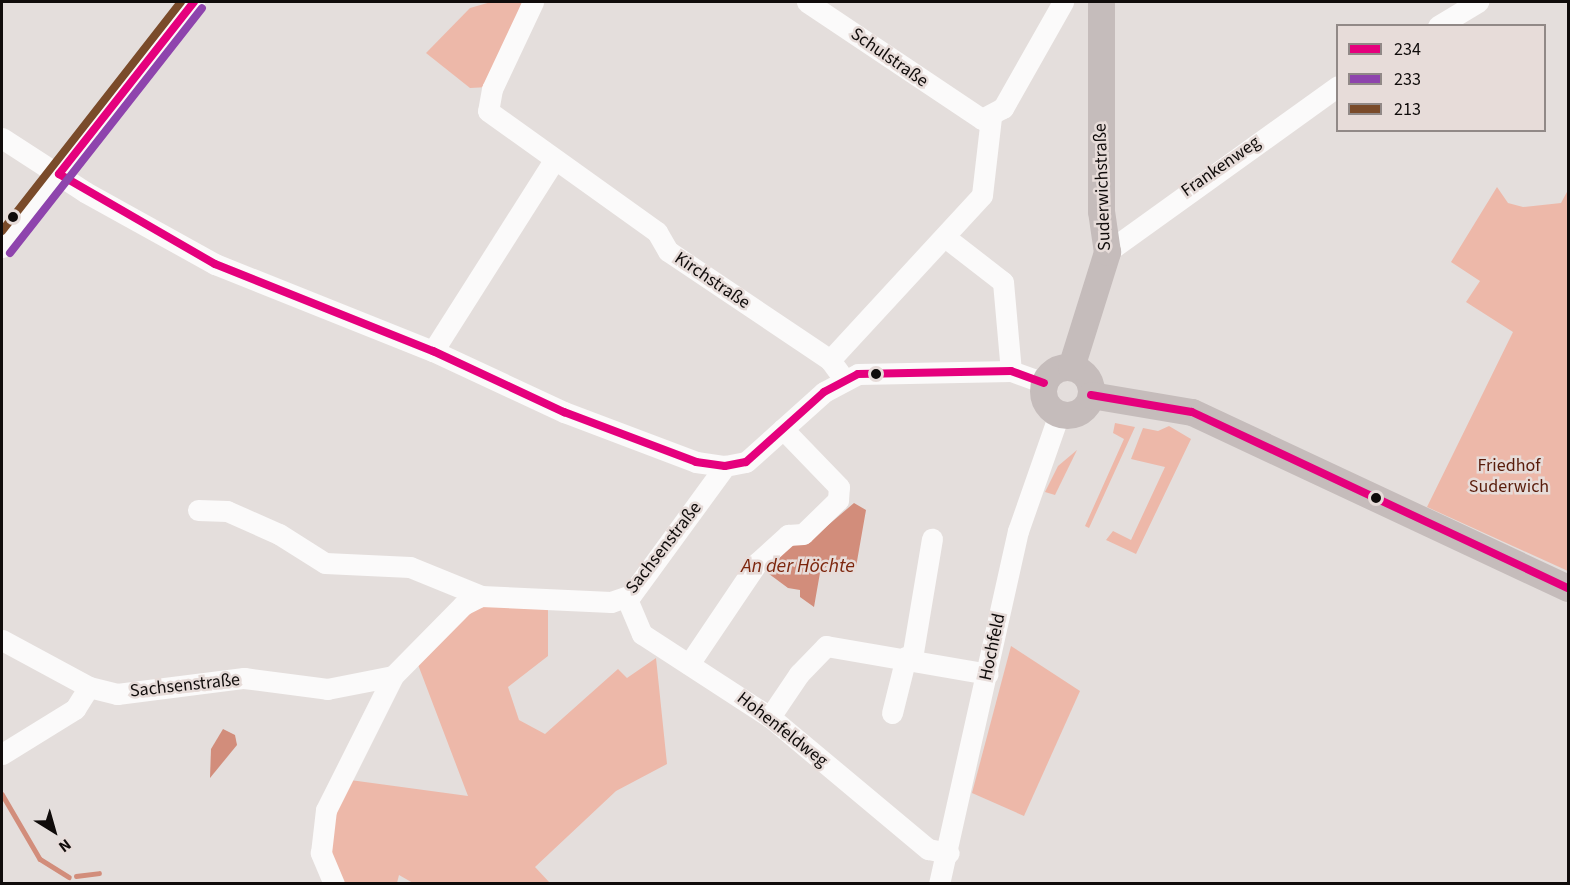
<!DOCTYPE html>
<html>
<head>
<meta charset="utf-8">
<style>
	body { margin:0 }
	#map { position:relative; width:1570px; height:885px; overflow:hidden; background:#e4dedc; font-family:"Source Sans 3",sans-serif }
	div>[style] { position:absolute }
	.green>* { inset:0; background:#edb8a9 }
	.water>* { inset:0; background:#d28d7b }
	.stream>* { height:4.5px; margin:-2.25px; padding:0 2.25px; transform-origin:2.25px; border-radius:2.25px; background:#d28d7b }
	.minor>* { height:21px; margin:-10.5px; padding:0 10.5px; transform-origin:10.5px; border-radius:10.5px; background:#fbfafa }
	.major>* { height:27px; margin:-13.5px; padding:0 13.5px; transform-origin:13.5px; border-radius:13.5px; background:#c5bcbb }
	.major>.ring { margin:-13.5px; padding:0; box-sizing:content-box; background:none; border:27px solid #c5bcbb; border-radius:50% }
	.bus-1>* { height:8px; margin:-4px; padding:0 4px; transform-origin:4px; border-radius:4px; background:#e5007d }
	.bus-2>* { height:8px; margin:-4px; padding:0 4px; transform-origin:4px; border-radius:4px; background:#8e44ad }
	.bus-3>* { height:8px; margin:-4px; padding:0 4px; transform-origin:4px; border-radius:4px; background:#7a4b2a }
	.dots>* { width:16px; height:16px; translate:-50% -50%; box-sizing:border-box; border:3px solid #e7dcd9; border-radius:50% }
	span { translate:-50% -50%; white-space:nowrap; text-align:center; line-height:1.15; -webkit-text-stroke:5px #e7dcd9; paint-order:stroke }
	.street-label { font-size:18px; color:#100c0b }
	.park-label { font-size:18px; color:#591c0b }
	.water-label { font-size:20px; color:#7c250c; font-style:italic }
	.frame { position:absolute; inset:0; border:3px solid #100c0b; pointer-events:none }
	.legend { position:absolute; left:1336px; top:24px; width:210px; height:108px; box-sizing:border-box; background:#e7dcd9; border:2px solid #918987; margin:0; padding:8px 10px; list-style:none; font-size:18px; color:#100c0b }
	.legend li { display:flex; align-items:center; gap:12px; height:30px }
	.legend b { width:30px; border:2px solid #918987 }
	.north { position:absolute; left:24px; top:801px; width:60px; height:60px; -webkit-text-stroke:4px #e7dcd9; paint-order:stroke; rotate:143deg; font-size:16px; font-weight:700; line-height:24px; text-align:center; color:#100c0b }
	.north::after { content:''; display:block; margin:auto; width:21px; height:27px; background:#100c0b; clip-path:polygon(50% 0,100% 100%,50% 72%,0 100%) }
</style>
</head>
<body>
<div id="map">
	<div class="green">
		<div style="clip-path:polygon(491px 2px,522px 2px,488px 87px,470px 88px,426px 53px,470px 8px)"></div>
		<div style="clip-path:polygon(1497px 187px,1508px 203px,1523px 207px,1561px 203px,1568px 190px,1568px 571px,1427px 507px,1513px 332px,1466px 302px,1480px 281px,1451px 262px)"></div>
		<div style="clip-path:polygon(1115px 423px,1135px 427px,1089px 528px,1085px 526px,1124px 439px,1113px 433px)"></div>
		<div style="clip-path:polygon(1169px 426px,1191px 439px,1136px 554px,1106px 540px,1113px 531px,1131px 540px,1165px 467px,1131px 459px,1143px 428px,1158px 431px)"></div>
		<div style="clip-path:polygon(1077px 450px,1055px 495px,1045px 492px,1058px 466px)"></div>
		<div style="clip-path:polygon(485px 603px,548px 604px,548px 656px,508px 687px,519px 720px,545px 734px,618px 669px,627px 678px,656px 658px,667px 764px,616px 791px,535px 867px,550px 883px,413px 883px,399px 875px,397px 883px,340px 883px,326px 838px,334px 804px,350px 780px,468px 796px,417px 662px,466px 608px)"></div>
		<div style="clip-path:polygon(1011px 646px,1080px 691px,1024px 816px,972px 793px)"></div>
	</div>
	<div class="water">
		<div style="clip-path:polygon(854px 503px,866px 510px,856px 567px,851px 572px,821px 567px,814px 607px,800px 597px,800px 590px,788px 588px,761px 568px,792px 539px,807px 543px)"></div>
		<div style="clip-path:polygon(223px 729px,235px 735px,237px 745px,210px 778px,211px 749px)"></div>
	</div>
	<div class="stream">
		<div style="left:2px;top:794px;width:75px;rotate:59.7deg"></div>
		<div style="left:40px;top:859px;width:34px;rotate:32deg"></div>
		<div style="left:76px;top:876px;width:23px;rotate:-7deg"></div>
	</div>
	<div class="minor">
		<div style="left:533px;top:2px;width:96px;rotate:115.2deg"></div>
		<div style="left:492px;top:89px;width:22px;rotate:100deg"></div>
		<div style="left:488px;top:111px;width:208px;rotate:35.6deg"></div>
		<div style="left:657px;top:232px;width:22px;rotate:60deg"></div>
		<div style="left:668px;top:251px;width:195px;rotate:33.9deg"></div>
		<div style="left:830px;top:360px;width:24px;rotate:54deg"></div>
		<div style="left:807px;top:2px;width:211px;rotate:33.8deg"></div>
		<div style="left:982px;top:119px;width:24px;rotate:-28deg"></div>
		<div style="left:1003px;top:108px;width:122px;rotate:-60.5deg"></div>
		<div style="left:1438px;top:26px;width:47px;rotate:-31deg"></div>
		<div style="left:2px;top:138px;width:99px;rotate:33deg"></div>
		<div style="left:85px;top:192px;width:149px;rotate:29deg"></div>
		<div style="left:215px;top:264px;width:235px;rotate:21.8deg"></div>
		<div style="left:433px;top:351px;width:145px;rotate:25deg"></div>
		<div style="left:564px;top:412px;width:141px;rotate:20.7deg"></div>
		<div style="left:696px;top:462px;width:29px;rotate:8deg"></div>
		<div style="left:725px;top:466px;width:21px;rotate:-11deg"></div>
		<div style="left:746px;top:462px;width:105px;rotate:-41.9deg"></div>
		<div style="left:824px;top:392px;width:38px;rotate:-28deg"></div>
		<div style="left:858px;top:374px;width:153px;rotate:-1.1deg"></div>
		<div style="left:1011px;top:371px;width:35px;rotate:20deg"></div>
		<div style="left:945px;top:237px;width:73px;rotate:37.8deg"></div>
		<div style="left:1003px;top:282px;width:89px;rotate:84.9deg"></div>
		<div style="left:2px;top:247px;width:311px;rotate:-51.9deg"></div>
		<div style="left:1107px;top:252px;width:284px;rotate:-35.7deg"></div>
		<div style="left:433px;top:351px;width:226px;rotate:-57.6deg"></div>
		<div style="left:830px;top:360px;width:224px;rotate:-47.3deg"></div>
		<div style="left:982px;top:195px;width:79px;rotate:-83.4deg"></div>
		<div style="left:198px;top:510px;width:29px;rotate:2deg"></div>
		<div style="left:227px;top:511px;width:57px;rotate:23.9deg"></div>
		<div style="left:279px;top:534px;width:54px;rotate:32.2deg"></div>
		<div style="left:325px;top:563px;width:85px;rotate:2.7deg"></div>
		<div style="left:410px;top:567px;width:77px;rotate:22.2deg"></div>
		<div style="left:481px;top:596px;width:130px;rotate:2.6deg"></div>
		<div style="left:611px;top:602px;width:21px;rotate:-19deg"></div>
		<div style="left:631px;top:595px;width:160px;rotate:-53.9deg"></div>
		<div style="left:627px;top:599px;width:38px;rotate:67deg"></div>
		<div style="left:642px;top:634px;width:153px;rotate:33deg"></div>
		<div style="left:770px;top:717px;width:206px;rotate:39.9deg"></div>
		<div style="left:928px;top:849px;width:21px;rotate:11deg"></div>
		<div style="left:2px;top:640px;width:99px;rotate:28.4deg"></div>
		<div style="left:89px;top:687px;width:29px;rotate:14deg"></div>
		<div style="left:117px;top:694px;width:128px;rotate:-7.2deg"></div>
		<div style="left:244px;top:678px;width:84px;rotate:7.5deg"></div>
		<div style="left:327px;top:689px;width:67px;rotate:-11.1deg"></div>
		<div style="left:393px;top:676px;width:100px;rotate:-45.4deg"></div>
		<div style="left:463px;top:605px;width:20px;rotate:-27deg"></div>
		<div style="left:912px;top:658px;width:121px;rotate:-80.5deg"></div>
		<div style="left:689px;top:664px;width:122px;rotate:-56deg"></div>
		<div style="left:757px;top:563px;width:42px;rotate:-42.1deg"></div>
		<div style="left:788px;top:535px;width:15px;rotate:-4deg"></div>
		<div style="left:803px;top:534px;width:49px;rotate:-44.2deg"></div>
		<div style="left:838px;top:500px;width:13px;rotate:-86deg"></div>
		<div style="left:839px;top:487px;width:81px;rotate:-134deg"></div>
		<div style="left:892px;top:713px;width:58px;rotate:-76deg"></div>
		<div style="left:770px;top:717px;width:52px;rotate:-56deg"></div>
		<div style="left:799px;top:674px;width:39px;rotate:-46deg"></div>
		<div style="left:826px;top:646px;width:164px;rotate:9.8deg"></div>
		<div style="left:2px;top:754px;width:86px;rotate:-31.7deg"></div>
		<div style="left:75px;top:709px;width:26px;rotate:-58deg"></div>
		<div style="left:334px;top:884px;width:34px;rotate:-113deg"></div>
		<div style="left:321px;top:853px;width:43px;rotate:-83.4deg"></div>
		<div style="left:326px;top:810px;width:150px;rotate:-63.4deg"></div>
		<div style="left:939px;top:884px;width:362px;rotate:-77.4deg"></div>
		<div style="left:1018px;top:531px;width:124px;rotate:-70.7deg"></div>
	</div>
	<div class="major">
		<div class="ring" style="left:1043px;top:367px;width:21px;height:21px"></div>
		<div style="left:1071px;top:367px;width:121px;rotate:-72.6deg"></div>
		<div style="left:1107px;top:252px;width:41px;rotate:-98.3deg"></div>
		<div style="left:1101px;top:211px;width:209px;rotate:-90deg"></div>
		<div style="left:1091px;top:395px;width:102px;rotate:9.6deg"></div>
		<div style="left:1192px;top:412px;width:415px;rotate:25.1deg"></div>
	</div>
	<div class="bus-1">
		<div style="left:59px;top:174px;width:180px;rotate:30deg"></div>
		<div style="left:215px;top:264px;width:235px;rotate:21.8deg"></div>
		<div style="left:433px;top:351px;width:145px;rotate:25deg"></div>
		<div style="left:564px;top:412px;width:141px;rotate:20.7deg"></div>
		<div style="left:696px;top:462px;width:29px;rotate:8deg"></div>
		<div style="left:725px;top:466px;width:21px;rotate:-11deg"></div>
		<div style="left:746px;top:462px;width:105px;rotate:-41.9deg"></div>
		<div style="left:824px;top:392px;width:38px;rotate:-28deg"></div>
		<div style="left:858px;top:374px;width:153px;rotate:-1.1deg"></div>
		<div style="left:1011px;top:371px;width:35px;rotate:20deg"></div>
		<div style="left:59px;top:174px;width:219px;rotate:-51.9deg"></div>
		<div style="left:1091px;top:395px;width:102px;rotate:9.6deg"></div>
		<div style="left:1192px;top:412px;width:415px;rotate:25.1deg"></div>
	</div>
	<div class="bus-2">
		<div style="left:10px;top:253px;width:311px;rotate:-51.9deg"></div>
	</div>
	<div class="bus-3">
		<div style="left:2px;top:231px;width:291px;rotate:-52deg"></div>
	</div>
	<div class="dots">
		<div style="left:13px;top:217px;background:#100c0b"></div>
		<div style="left:876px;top:374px;background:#100c0b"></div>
		<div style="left:1376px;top:498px;background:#100c0b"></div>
	</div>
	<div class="street-label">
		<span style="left:889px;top:58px;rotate:35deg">Schulstraße</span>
		<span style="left:1221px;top:167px;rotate:-35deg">Frankenweg</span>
		<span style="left:1103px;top:187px;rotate:-92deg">Suderwichstraße</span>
		<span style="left:712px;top:281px;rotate:34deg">Kirchstraße</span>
		<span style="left:664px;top:548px;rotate:-52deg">Sachsenstraße</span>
		<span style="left:993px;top:647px;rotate:-78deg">Hochfeld</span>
		<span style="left:185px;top:686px;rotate:-6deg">Sachsenstraße</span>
		<span style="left:782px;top:730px;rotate:38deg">Hohenfeldweg</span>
	</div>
	<div class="park-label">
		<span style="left:1509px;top:477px">Friedhof<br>Suderwich</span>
	</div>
	<div class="water-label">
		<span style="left:798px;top:566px">An der Höchte</span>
	</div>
	<div class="frame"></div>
	<ul class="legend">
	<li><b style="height:8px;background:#e5007d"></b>234</li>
	<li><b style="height:8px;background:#8e44ad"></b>233</li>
	<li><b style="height:8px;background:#7a4b2a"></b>213</li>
	</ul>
	<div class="north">N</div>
</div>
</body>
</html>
